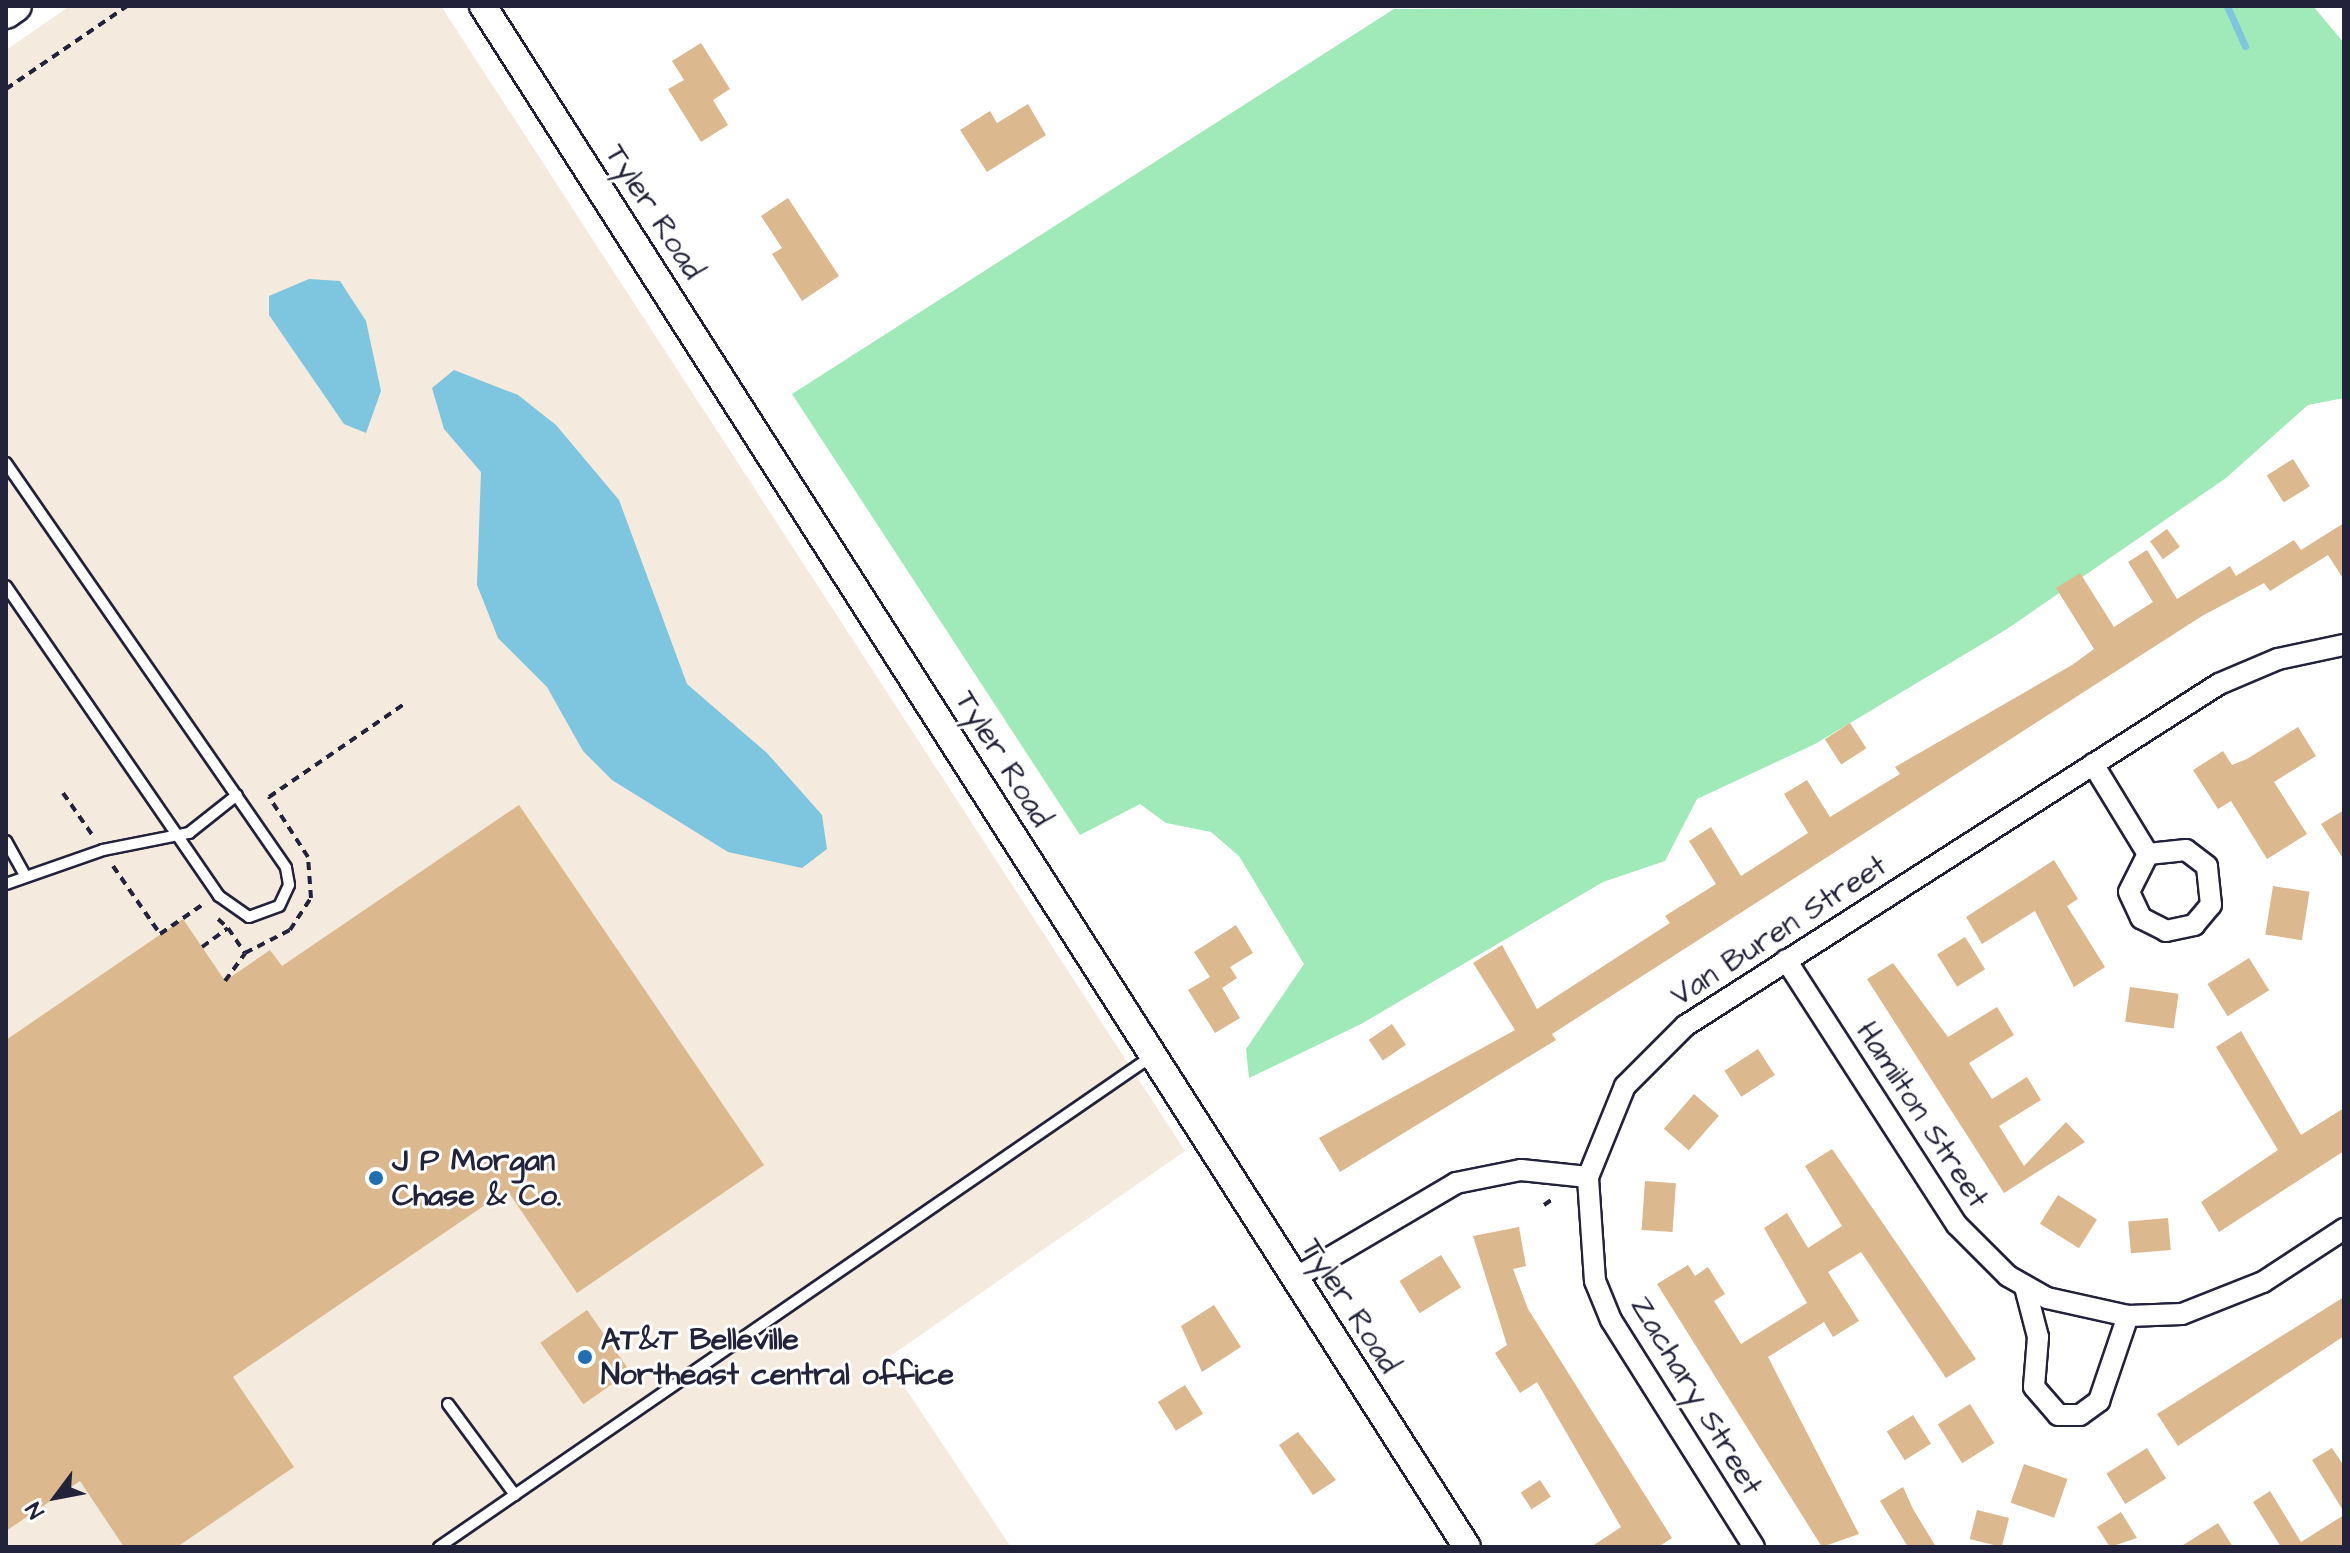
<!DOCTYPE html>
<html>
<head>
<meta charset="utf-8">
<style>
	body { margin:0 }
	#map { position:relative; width:2350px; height:1553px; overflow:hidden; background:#fff; font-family:"Architects Daughter",sans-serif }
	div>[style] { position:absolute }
	.built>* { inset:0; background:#f4eadd }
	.green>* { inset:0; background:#a0e9b8 }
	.water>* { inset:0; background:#7ec5df }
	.stream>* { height:7px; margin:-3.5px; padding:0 3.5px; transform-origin:3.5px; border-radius:3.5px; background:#7ec5df }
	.building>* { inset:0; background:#dbb88d; transform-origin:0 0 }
	.path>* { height:4px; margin-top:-2px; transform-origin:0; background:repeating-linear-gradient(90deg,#22223b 0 8px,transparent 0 14px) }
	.roads { filter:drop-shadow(2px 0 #22223b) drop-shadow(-2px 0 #22223b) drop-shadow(0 2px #22223b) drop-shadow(0 -2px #22223b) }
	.service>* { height:10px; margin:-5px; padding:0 5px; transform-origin:5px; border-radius:5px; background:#fff }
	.minor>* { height:20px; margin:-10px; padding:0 10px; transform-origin:10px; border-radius:10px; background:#fff }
	.tertiary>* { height:26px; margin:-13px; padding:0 13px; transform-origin:13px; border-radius:13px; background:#fff }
	.secondary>* { height:30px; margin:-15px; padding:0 15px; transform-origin:15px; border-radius:15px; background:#fff }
	.dots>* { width:22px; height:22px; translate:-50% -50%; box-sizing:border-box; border:4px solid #fff; border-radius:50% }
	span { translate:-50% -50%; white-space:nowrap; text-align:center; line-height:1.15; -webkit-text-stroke:6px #fff; paint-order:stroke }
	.street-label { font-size:30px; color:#22223b }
	.poi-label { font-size:30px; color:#22223b; font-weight:700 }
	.left { translate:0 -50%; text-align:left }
	.frame { position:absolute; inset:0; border:8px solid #22223b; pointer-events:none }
	.north { position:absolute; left:16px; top:1457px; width:80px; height:80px; -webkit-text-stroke:6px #fff; paint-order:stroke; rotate:238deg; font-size:22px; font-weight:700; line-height:32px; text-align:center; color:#22223b }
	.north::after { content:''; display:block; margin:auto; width:28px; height:36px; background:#22223b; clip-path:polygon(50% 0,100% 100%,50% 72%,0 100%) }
</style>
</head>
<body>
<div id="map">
	<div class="built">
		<div style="clip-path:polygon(70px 6px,441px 6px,1185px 1151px,886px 1359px,1011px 1547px,6px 1547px,6px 50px)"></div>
	</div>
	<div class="green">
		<div style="clip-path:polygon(2313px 6px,2344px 43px,2344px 398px,2308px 405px,2226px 478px,2007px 629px,1815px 744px,1697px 799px,1665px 861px,1603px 882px,1361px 1024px,1249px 1078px,1246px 1049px,1304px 964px,1239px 856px,1211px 832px,1166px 823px,1140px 804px,1080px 835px,792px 394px,1394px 9px)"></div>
	</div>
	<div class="water">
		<div style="clip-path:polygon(309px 279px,340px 281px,366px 321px,381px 391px,366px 433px,344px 424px,269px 315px,269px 296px)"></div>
		<div style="clip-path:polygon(454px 370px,518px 395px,556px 425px,619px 500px,687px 684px,767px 753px,822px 815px,827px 849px,802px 868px,728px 852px,612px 780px,583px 751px,547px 687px,498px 638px,477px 585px,481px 472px,444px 429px,432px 388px)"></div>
	</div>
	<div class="stream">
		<div style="left:2227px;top:6px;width:44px;rotate:65.8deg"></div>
	</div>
	<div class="building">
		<div style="clip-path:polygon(701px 43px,730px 89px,713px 100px,728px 125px,701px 142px,668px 89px,684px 80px,672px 61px)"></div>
		<div style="clip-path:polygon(1028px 104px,1046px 135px,987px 172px,960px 130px,990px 111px,997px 123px)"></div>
		<div style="clip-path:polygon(788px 198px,839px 276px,802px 301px,772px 254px,782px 248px,761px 216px)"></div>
		<div style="left:2293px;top:459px;width:32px;height:31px;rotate:58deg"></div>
		<div style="clip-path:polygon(2344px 523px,2344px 580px,2328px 555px,2270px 591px,2264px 583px,2202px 616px,1552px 1034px,1556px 1040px,1340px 1172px,1319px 1138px,1515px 1030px,1473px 963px,1502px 945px,1537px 1009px,1670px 923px,1665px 916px,1716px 884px,1689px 841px,1711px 827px,1741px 876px,1808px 833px,1784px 794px,1807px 780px,1830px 817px,1900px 774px,1895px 767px,2072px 665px,2094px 649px,2056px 588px,2080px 573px,2114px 627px,2153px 602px,2128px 562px,2147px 550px,2177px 599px,2230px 566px,2236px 576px,2294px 540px,2301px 550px)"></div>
		<div style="left:2167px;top:529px;width:22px;height:21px;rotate:54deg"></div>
		<div style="left:1850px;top:723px;width:30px;height:30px;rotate:57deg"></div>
		<div style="clip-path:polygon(2298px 727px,2316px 756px,2274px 782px,2307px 834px,2267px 859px,2231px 801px,2218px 809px,2193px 770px,2223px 751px,2232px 765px,2247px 759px)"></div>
		<div style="clip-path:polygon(519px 805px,764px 1165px,577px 1293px,507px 1190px,233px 1377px,294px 1467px,177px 1547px,124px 1547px,80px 1481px,6px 1531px,6px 1040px,183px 919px,225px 981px,270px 950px,282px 966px)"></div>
		<div style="clip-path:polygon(2344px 810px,2344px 860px,2321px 824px)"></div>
		<div style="clip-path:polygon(2054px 860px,2078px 899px,2067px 906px,2105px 967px,2074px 987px,2035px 911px,1982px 944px,1966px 917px)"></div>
		<div style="left:2273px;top:886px;width:37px;height:49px;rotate:9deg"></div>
		<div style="clip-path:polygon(1236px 925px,1253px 953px,1230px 967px,1237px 978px,1222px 988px,1240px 1018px,1215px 1033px,1188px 990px,1210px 977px,1194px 952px)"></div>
		<div style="left:1965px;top:937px;width:38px;height:33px;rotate:58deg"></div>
		<div style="left:2249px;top:958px;width:38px;height:49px;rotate:58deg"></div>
		<div style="clip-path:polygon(1893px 963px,1948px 1037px,1997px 1007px,2014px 1035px,1969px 1063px,1992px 1099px,2027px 1077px,2041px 1100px,1999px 1126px,2024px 1166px,2066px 1122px,2085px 1142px,2004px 1193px,1867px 979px)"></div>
		<div style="left:2130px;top:987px;width:49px;height:35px;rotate:8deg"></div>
		<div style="left:1392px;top:1024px;width:25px;height:28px;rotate:56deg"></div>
		<div style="clip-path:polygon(2241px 1031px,2301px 1135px,2344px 1108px,2344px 1151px,2219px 1232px,2201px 1202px,2278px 1150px,2216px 1047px)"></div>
		<div style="left:1758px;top:1049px;width:31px;height:40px;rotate:57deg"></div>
		<div style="left:1694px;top:1094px;width:33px;height:46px;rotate:41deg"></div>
		<div style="clip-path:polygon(1832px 1149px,1976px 1359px,1946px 1378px,1861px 1252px,1828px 1272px,1859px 1321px,1833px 1337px,1824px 1322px,1768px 1357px,1859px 1534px,1822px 1547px,1657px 1284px,1688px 1265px,1695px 1276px,1708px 1267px,1725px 1294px,1714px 1301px,1741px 1344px,1807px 1303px,1764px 1228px,1787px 1213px,1808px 1248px,1842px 1226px,1805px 1166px)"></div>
		<div style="left:1645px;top:1181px;width:31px;height:49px;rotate:4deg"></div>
		<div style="left:2058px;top:1195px;width:46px;height:34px;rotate:32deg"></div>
		<div style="left:2168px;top:1218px;width:32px;height:40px;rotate:85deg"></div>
		<div style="clip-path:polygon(1519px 1227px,1526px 1266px,1513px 1269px,1528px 1309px,1672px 1538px,1658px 1547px,1591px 1547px,1621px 1527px,1537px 1382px,1520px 1393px,1495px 1353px,1507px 1345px,1473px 1236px)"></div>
		<div style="left:1441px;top:1255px;width:38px;height:49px;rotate:58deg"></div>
		<div style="clip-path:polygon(2344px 1297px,2344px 1336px,2178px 1446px,2157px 1414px)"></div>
		<div style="clip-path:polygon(1214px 1305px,1241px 1347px,1202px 1372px,1181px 1326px)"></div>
		<div style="left:587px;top:1310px;width:75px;height:57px;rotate:55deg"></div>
		<div style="left:1185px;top:1385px;width:34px;height:32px;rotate:58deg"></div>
		<div style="left:1970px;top:1404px;width:46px;height:38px;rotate:58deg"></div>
		<div style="left:1913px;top:1415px;width:34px;height:31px;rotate:58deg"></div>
		<div style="clip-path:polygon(1298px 1432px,1336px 1480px,1313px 1495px,1279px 1445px)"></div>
		<div style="left:2147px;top:1448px;width:36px;height:48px;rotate:58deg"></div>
		<div style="clip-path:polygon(2332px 1448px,2344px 1466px,2344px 1512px,2312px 1460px)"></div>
		<div style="left:2024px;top:1464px;width:46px;height:41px;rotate:19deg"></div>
		<div style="left:1540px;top:1480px;width:20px;height:23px;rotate:57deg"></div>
		<div style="clip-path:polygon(1903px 1487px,1913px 1509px,1936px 1547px,1908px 1547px,1880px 1501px)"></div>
		<div style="clip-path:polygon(2270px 1491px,2301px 1542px,2344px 1515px,2344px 1547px,2281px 1547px,2253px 1502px)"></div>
		<div style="left:1977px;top:1510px;width:33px;height:30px;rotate:14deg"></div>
		<div style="clip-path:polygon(2121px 1512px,2137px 1538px,2110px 1547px,2097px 1527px)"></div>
		<div style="clip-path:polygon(2218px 1523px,2233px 1547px,2180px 1547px)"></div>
	</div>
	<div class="path">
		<div style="left:6px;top:89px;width:147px;rotate:-34.4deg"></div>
		<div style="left:63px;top:793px;width:52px;rotate:55.1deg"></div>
		<div style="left:113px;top:866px;width:83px;rotate:55.3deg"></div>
		<div style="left:160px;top:934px;width:55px;rotate:-34.6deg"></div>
		<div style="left:218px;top:919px;width:13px;rotate:42deg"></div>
		<div style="left:202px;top:947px;width:32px;rotate:-36deg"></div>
		<div style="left:228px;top:928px;width:30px;rotate:56deg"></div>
		<div style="left:225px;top:981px;width:34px;rotate:-54deg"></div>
		<div style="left:245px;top:953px;width:51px;rotate:-27.1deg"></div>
		<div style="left:290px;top:930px;width:38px;rotate:-57deg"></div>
		<div style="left:311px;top:898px;width:41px;rotate:-94.2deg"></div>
		<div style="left:308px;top:857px;width:72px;rotate:-123deg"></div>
		<div style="left:269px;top:797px;width:166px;rotate:-34.5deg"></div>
		<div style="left:1544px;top:1205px;width:12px;rotate:-35deg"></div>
	</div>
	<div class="roads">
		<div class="service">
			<div style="left:6px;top:463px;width:492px;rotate:55.3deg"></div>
			<div style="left:286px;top:868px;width:17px;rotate:80deg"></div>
			<div style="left:289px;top:885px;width:23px;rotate:115deg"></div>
			<div style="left:279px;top:906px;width:32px;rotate:160deg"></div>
			<div style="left:249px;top:917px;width:37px;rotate:-145deg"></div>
			<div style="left:219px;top:896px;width:376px;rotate:-124.5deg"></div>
			<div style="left:6px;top:841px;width:39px;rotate:61deg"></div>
			<div style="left:6px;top:884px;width:103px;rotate:-19.3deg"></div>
			<div style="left:103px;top:850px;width:88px;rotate:-11.2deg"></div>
			<div style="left:189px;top:833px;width:61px;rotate:-38.4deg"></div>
			<div style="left:448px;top:1404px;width:113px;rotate:53.6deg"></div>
			<div style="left:439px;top:1547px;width:866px;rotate:-34.55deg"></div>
		</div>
		<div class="minor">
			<div style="left:2093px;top:764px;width:105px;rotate:58.6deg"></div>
			<div style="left:2148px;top:854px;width:42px;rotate:116.6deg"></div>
			<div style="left:2129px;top:892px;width:29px;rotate:65deg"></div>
			<div style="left:2141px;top:918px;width:28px;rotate:27deg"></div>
			<div style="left:2166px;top:931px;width:29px;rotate:-12deg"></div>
			<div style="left:2194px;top:925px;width:26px;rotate:-50deg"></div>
			<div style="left:2211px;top:905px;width:39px;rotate:-96deg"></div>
			<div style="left:2207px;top:866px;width:26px;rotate:-143deg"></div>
			<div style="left:2186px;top:850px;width:38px;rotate:174deg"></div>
			<div style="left:1786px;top:960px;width:315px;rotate:57.2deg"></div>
			<div style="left:1957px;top:1225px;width:72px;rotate:45deg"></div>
			<div style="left:2008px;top:1276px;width:45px;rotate:29.4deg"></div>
			<div style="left:2047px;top:1298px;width:83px;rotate:12.5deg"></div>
			<div style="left:2128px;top:1316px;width:54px;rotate:-2.1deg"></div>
			<div style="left:2182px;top:1314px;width:87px;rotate:-21.6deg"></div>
			<div style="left:2263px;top:1282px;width:97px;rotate:-33.2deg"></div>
			<div style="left:1295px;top:1278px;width:187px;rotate:-30.5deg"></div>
			<div style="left:1456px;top:1183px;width:66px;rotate:-11.3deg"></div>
			<div style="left:1521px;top:1170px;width:67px;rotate:6deg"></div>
			<div style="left:2025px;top:1287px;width:52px;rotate:75.4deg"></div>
			<div style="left:2038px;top:1337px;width:50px;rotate:94.6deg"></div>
			<div style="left:2034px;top:1387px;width:37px;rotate:49deg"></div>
			<div style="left:2058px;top:1415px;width:22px"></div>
			<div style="left:2080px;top:1415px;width:24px;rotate:-36deg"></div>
			<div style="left:2099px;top:1401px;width:90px;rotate:-71.2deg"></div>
			<div style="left:1754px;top:1547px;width:268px;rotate:-122.2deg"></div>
			<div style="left:1611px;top:1320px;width:42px;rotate:-112.3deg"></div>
			<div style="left:1595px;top:1281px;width:104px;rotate:-93.9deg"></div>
			<div style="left:1588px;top:1177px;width:98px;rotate:-67.9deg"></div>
			<div style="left:1625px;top:1086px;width:85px;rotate:-45deg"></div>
			<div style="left:1685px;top:1026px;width:634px;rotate:-32.64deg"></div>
			<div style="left:2219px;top:684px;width:64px;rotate:-23deg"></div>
			<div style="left:2278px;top:659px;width:67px;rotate:-12deg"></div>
		</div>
		<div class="tertiary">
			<div style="left:483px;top:6px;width:1828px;rotate:57.44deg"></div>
		</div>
		<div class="secondary">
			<div style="left:6px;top:13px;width:12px;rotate:-35deg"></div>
		</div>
	</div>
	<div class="dots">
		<div style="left:376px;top:1178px;background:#1f6fb2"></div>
		<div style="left:585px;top:1357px;background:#1f6fb2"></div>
	</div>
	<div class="street-label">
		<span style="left:654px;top:212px;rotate:57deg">Tyler Road</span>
		<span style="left:1003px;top:759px;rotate:58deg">Tyler Road</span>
		<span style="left:1779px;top:931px;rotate:-33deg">Van Buren Street</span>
		<span style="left:1922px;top:1115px;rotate:57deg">Hamilton Street</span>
		<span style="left:1350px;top:1306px;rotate:57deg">Tyler Road</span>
		<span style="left:1696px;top:1396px;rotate:59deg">Zachary Street</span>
	</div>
	<div class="poi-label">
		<span class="left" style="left:392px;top:1178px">J P Morgan<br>Chase &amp; Co.</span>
		<span class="left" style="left:601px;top:1357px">AT&amp;T Belleville<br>Northeast central office</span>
	</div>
	<div class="frame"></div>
	<div class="north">N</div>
</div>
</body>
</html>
